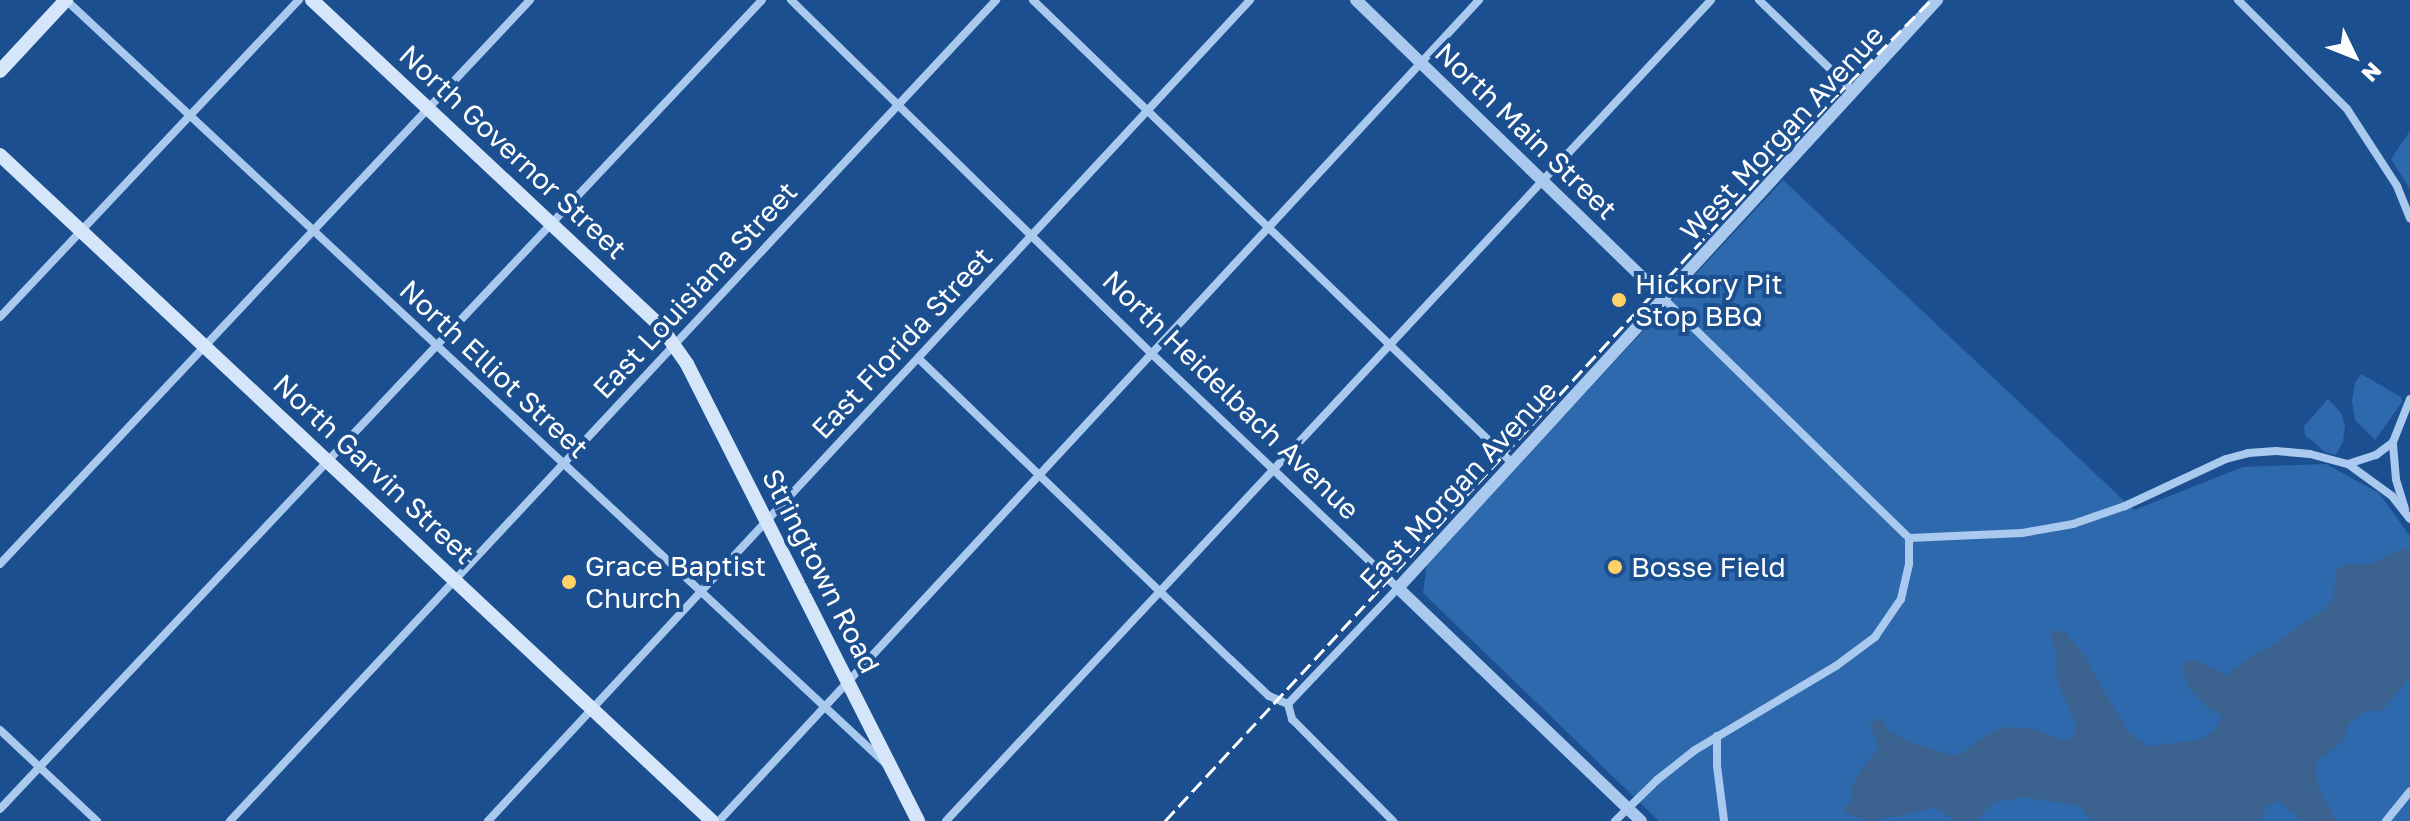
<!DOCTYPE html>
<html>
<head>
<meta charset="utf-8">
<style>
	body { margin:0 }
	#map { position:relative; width:2410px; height:821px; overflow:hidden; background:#1b4f8f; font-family:"Golos Text",sans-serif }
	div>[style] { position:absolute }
	.green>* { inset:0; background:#2e69ad }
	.water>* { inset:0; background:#3c6290 }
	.minor>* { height:8px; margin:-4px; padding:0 4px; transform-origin:4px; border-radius:4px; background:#a9c9ee }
	.tertiary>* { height:12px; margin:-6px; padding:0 6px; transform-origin:6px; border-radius:6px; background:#a9c9ee }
	.secondary>* { height:14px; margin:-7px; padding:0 7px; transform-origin:7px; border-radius:7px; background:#d6e6fa }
	.rail>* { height:3px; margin-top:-1.5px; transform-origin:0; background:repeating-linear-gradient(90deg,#fff 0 14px,transparent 0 20px) }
	.dots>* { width:22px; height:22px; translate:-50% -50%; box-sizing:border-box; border:4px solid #1b4f8f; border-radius:50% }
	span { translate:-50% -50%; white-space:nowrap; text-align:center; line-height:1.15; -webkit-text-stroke:8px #1b4f8f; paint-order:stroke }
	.street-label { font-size:28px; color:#fff }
	.poi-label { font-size:28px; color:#fff }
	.left { translate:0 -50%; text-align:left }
	.north { position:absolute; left:2314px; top:16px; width:80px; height:80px; -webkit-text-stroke:6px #1b4f8f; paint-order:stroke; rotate:133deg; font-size:22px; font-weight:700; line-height:32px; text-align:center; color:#fff }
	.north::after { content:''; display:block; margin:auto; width:28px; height:36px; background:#fff; clip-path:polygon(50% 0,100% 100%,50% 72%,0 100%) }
</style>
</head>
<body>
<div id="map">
	<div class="green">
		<div style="clip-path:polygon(2410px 131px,2410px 189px,2391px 159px)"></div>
		<div style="clip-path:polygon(1783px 180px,2134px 510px,2243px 467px,2326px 464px,2379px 493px,2410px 536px,2410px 821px,1659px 821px,1423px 593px,1427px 564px)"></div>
		<div style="clip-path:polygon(2361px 374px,2401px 397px,2402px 402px,2375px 440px,2355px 420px,2352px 401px,2355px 383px)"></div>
		<div style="clip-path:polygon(2328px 399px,2341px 413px,2345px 425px,2343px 442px,2336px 455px,2325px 452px,2305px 435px,2304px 426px)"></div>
	</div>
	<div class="water">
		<div style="clip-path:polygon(2404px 548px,2410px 549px,2410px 677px,2383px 710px,2363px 712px,2355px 718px,2349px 724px,2343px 740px,2315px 764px,2318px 787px,2336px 821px,2303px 821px,2280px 802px,2267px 806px,2260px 821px,2091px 821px,2080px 806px,2022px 797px,1992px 803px,1977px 821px,1956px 821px,1935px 808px,1870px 821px,1847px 814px,1844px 808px,1853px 799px,1850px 792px,1858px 775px,1879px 747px,1869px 724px,1879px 717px,1889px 731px,1907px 741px,1949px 754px,1960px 754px,1981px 738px,2003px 727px,2034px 729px,2063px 741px,2071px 738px,2077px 727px,2057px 681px,2055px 649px,2050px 638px,2053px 631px,2064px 631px,2081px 651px,2128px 732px,2149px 747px,2202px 739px,2213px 732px,2223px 716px,2207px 708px,2190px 689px,2182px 669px,2184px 662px,2196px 660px,2227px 675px,2248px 658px,2273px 645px,2327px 607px,2334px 599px,2335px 570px,2345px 564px,2372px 564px)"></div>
	</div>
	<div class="minor">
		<div style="left:66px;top:0;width:1119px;rotate:42.97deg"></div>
		<div style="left:791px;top:0;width:506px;rotate:44.44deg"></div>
		<div style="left:1152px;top:354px;width:340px;rotate:43.6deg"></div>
		<div style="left:1398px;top:588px;width:160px;rotate:133.5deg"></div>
		<div style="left:1033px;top:0;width:665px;rotate:44.02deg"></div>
		<div style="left:1759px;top:0;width:131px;rotate:44.1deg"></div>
		<div style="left:2238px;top:0;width:154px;rotate:45deg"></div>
		<div style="left:2347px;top:109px;width:92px;rotate:57deg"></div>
		<div style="left:2397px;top:186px;width:35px;rotate:68deg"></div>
		<div style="left:1662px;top:297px;width:345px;rotate:44.3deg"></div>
		<div style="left:1909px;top:538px;width:113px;rotate:-2.5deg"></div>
		<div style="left:2022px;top:533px;width:52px;rotate:-10deg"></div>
		<div style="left:2073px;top:524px;width:55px;rotate:-19.1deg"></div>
		<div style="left:2125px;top:506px;width:111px;rotate:-25deg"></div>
		<div style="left:2226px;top:459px;width:23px;rotate:-15deg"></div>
		<div style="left:2248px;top:453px;width:28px;rotate:-4deg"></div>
		<div style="left:2276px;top:451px;width:34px;rotate:5deg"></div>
		<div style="left:2310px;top:454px;width:39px;rotate:15deg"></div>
		<div style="left:2348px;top:464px;width:54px;rotate:36deg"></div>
		<div style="left:2392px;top:496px;width:29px;rotate:52deg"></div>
		<div style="left:0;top:317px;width:436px;rotate:-46.7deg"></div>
		<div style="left:918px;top:358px;width:435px;rotate:44deg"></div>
		<div style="left:1231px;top:660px;width:52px;rotate:43.5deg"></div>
		<div style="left:1269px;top:696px;width:21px;rotate:23deg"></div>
		<div style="left:2348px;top:464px;width:29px;rotate:-18deg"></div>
		<div style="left:2376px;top:455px;width:21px;rotate:-37deg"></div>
		<div style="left:2405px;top:509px;width:31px;rotate:-107deg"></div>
		<div style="left:2396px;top:479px;width:37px;rotate:-95deg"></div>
		<div style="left:2393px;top:442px;width:46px;rotate:-68.4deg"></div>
		<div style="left:0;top:564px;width:774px;rotate:-46.78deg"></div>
		<div style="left:1288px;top:704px;width:16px;rotate:75deg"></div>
		<div style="left:1292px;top:719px;width:144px;rotate:45.3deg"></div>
		<div style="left:0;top:730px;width:133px;rotate:43.2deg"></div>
		<div style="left:1717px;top:736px;width:30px;rotate:90deg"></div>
		<div style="left:1717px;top:766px;width:55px;rotate:82.7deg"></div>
		<div style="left:0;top:809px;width:1111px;rotate:-46.71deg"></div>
		<div style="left:230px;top:821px;width:1123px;rotate:-46.98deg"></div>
		<div style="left:488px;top:821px;width:1120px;rotate:-47.13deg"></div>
		<div style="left:719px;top:821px;width:1119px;rotate:-47.21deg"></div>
		<div style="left:946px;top:821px;width:1122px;rotate:-47.02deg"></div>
		<div style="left:1615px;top:821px;width:59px;rotate:-44.3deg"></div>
		<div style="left:1657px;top:780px;width:48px;rotate:-38.3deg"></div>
		<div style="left:1695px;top:750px;width:164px;rotate:-30.8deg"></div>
		<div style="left:1836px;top:666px;width:49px;rotate:-36.6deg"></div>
		<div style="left:1875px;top:637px;width:46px;rotate:-55.6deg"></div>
		<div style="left:1901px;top:599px;width:36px;rotate:-77deg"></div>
		<div style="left:1909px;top:564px;width:26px;rotate:-90deg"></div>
		<div style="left:2386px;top:821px;width:38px;rotate:-51deg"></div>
	</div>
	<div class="tertiary">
		<div style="left:1356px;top:0;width:426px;rotate:44.1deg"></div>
		<div style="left:1641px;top:821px;width:337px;rotate:-136.2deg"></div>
		<div style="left:1398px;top:588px;width:798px;rotate:-47.49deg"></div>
	</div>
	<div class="secondary">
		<div style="left:312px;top:0;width:478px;rotate:43.1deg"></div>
		<div style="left:661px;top:327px;width:45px;rotate:54.9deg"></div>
		<div style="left:687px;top:364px;width:512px;rotate:63.18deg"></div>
		<div style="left:0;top:71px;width:97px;rotate:-47.1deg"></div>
		<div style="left:0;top:155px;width:975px;rotate:43.09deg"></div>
	</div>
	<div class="rail">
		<div style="left:1165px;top:821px;width:986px;rotate:-47.22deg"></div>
		<div style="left:1835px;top:97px;width:136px;rotate:-45.3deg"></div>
	</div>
	<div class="dots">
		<div style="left:1619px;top:300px;background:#ffd166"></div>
		<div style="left:1615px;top:567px;background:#ffd166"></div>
		<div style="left:569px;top:582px;background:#ffd166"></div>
	</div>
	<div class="street-label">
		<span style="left:1526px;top:131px;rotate:44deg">North Main Street</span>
		<span style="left:1782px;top:133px;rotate:-47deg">West Morgan Avenue</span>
		<span style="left:513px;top:152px;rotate:43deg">North Governor Street</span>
		<span style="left:695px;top:290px;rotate:-47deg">East Louisiana Street</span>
		<span style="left:902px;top:343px;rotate:-47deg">East Florida Street</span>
		<span style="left:494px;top:369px;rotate:43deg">North Elliot Street</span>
		<span style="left:1231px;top:395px;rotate:44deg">North Heidelbach Avenue</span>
		<span style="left:374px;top:469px;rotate:43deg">North Garvin Street</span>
		<span style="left:1458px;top:485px;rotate:-47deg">East Morgan Avenue</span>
		<span style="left:821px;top:571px;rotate:63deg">Stringtown Road</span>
	</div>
	<div class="poi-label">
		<span class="left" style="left:1635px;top:300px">Hickory Pit<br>Stop BBQ</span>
		<span class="left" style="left:585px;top:582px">Grace Baptist<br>Church</span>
		<span class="left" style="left:1631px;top:567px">Bosse Field</span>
	</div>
	<div class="north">N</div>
</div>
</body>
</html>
